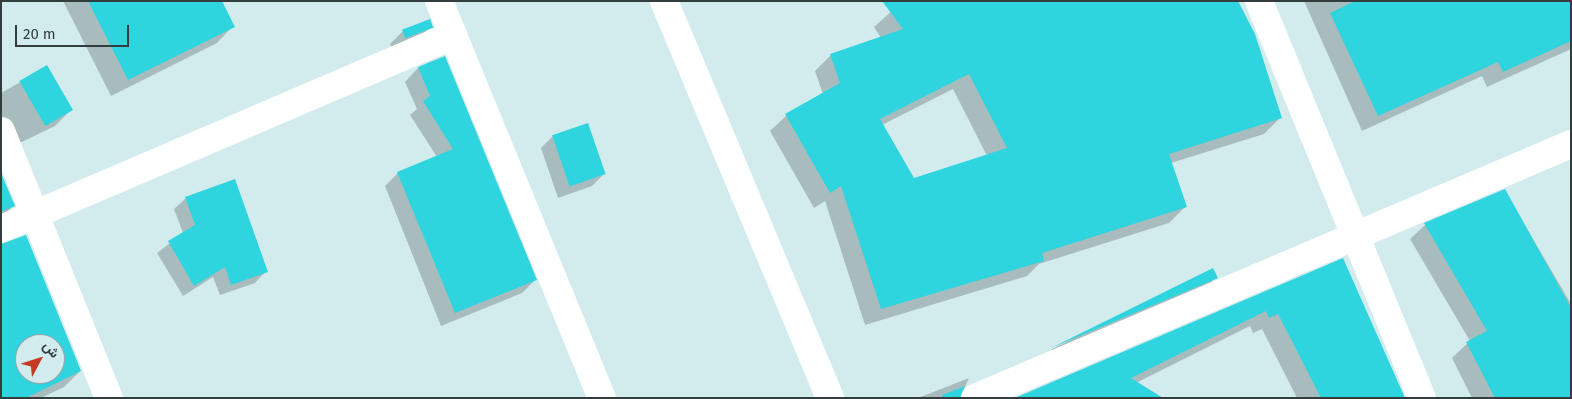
<!DOCTYPE html>
<html>
<head>
<meta charset="utf-8">
<style>
	body { margin:0 }
	#map { position:relative; width:1572px; height:399px; overflow:hidden; background:#d2ecee; font-family:"Fira Sans",Vazirmatn,sans-serif }
	div>[style] { position:absolute }
	.shadow>* { inset:0; background:#0003 }
	.building>* { inset:0; background:#2ed4de; transform-origin:0 0 }
	.street>* { height:28px; margin:-14px; padding:0 14px; transform-origin:14px; border-radius:14px; background:#fff }
	span { translate:-50% -50%; white-space:nowrap; text-align:center; line-height:1.15; -webkit-text-stroke:4.5px #d2ecee; paint-order:stroke }
	.frame { position:absolute; inset:0; border:2px solid #333d3e; pointer-events:none }
	.north { position:absolute; left:15px; top:334px; width:50px; height:50px; box-sizing:border-box; background:#d2ecee; border:1px solid #92a6a8; border-radius:50%; rotate:50deg; font-size:14px; font-weight:700; line-height:20px; text-align:center; color:#333d3e }
	.north::after { content:''; display:block; margin:auto; width:18px; height:22px; background:#c53a22; clip-path:polygon(50% 0,100% 100%,50% 72%,0 100%) }
	.scale { position:absolute; left:15px; top:25px; width:114px; height:22px; box-sizing:border-box; border:2px solid #333d3e; border-top:0; padding-left:6px; font-size:15px; line-height:18px; white-space:nowrap; color:#333d3e; -webkit-text-stroke:4px #d2ecee; paint-order:stroke }
</style>
</head>
<body>
<div id="map">
	<div class="shadow">
		<div style="clip-path:polygon(63px 1px,221px 1px,233px 26px,217px 43px,111px 96px)"></div>
		<div style="clip-path:polygon(evenodd,903px 1px,1280px 118px,1264px 134px,1171px 163px,1185px 207px,1169px 223px,1039px 264px,1027px 276px,865px 325px,825px 201px,814px 208px,770px 131px,786px 116px,823px 94px,815px 71px,831px 55px,881px 38px,874px 27px,903px 1px,953px 89px,987px 156px,914px 180px,882px 125px,953px 89px)"></div>
		<div style="clip-path:polygon(1304px 1px,1571px 1px,1571px 49px,1487px 87px,1482px 76px,1362px 131px)"></div>
		<div style="clip-path:polygon(431px 26px,419px 39px,393px 50px,390px 44px,402px 32px)"></div>
		<div style="clip-path:polygon(444px 57px,535px 280px,522px 293px,441px 326px,385px 186px,398px 173px,437px 157px,410px 115px,417px 109px,405px 82px,418px 68px)"></div>
		<div style="clip-path:polygon(47px 67px,71px 110px,55px 126px,3px 151px,1px 93px)"></div>
		<div style="clip-path:polygon(553px 136px,604px 174px,592px 186px,558px 198px,541px 148px)"></div>
		<div style="clip-path:polygon(1px 177px,13px 206px,1px 218px)"></div>
		<div style="clip-path:polygon(1505px 191px,1571px 304px,1571px 398px,1472px 398px,1452px 358px,1470px 341px,1410px 239px,1425px 225px)"></div>
		<div style="clip-path:polygon(186px 198px,266px 271px,255px 283px,220px 295px,213px 277px,183px 296px,157px 253px,183px 233px,174px 209px)"></div>
		<div style="clip-path:polygon(evenodd,1px 245px,80px 371px,64px 387px,41px 398px,1px 398px,1px 245px,25px 344px,55px 344px,55px 374px,25px 374px,25px 344px)"></div>
		<div style="clip-path:polygon(1342px 260px,1403px 398px,1297px 398px,1262px 329px,1253px 333px,1250px 326px,1136px 383px,1019px 398px)"></div>
		<div style="clip-path:polygon(1212px 270px,1216px 277px,1200px 294px,1040px 362px,1052px 349px)"></div>
		<div style="clip-path:polygon(969px 378px,960px 398px,918px 398px)"></div>
	</div>
	<div class="building">
		<div style="clip-path:polygon(88px 1px,222px 1px,235px 27px,128px 80px)"></div>
		<div style="clip-path:polygon(evenodd,882px 1px,1238px 1px,1255px 34px,1282px 118px,1169px 154px,1187px 207px,1042px 253px,1044px 261px,881px 309px,841px 186px,830px 193px,785px 114px,840px 83px,830px 54px,903px 29px,882px 1px,969px 74px,1007px 148px,914px 178px,880px 119px,969px 74px)"></div>
		<div style="clip-path:polygon(1355px 1px,1571px 1px,1571px 41px,1503px 72px,1498px 62px,1378px 116px,1330px 13px)"></div>
		<div style="left:430px;top:19px;width:9px;height:30px;rotate:69deg"></div>
		<div style="clip-path:polygon(445px 56px,537px 280px,455px 313px,397px 172px,453px 149px,423px 101px,430px 96px,418px 67px)"></div>
		<div style="left:47px;top:65px;width:52px;height:32px;rotate:60deg"></div>
		<div style="left:588px;top:123px;width:54px;height:38px;rotate:71deg"></div>
		<div style="clip-path:polygon(1px 173px,15px 206px,1px 212px)"></div>
		<div style="clip-path:polygon(235px 179px,268px 272px,231px 285px,225px 267px,194px 286px,168px 241px,195px 225px,185px 197px)"></div>
		<div style="clip-path:polygon(1505px 189px,1571px 308px,1571px 398px,1495px 398px,1466px 342px,1487px 331px,1424px 223px)"></div>
		<div style="clip-path:polygon(evenodd,26px 235px,81px 371px,26px 398px,1px 398px,1px 244px,26px 235px,25px 344px,55px 344px,55px 374px,25px 374px,25px 344px)"></div>
		<div style="clip-path:polygon(1343px 258px,1405px 398px,1321px 398px,1278px 314px,1269px 318px,1266px 311px,1131px 378px,1163px 398px,1015px 398px)"></div>
		<div style="clip-path:polygon(1213px 268px,1218px 278px,1051px 348px)"></div>
		<div style="clip-path:polygon(965px 386px,960px 398px,943px 398px,942px 395px)"></div>
	</div>
	<div class="street">
		<div style="left:439px;top:1px;width:429px;rotate:67.7deg"></div>
		<div style="left:664px;top:1px;width:430px;rotate:67.3deg"></div>
		<div style="left:1259px;top:1px;width:429px;rotate:67.7deg"></div>
		<div style="left:1px;top:131px;width:288px;rotate:68deg"></div>
		<div style="left:1px;top:229px;width:492px;rotate:-23.2deg"></div>
		<div style="left:975px;top:398px;width:648px;rotate:-23.08deg"></div>
	</div>
	<div class="frame"></div>
	<div class="north">ش</div>
	<div class="scale">20 m</div>
</div>
</body>
</html>
